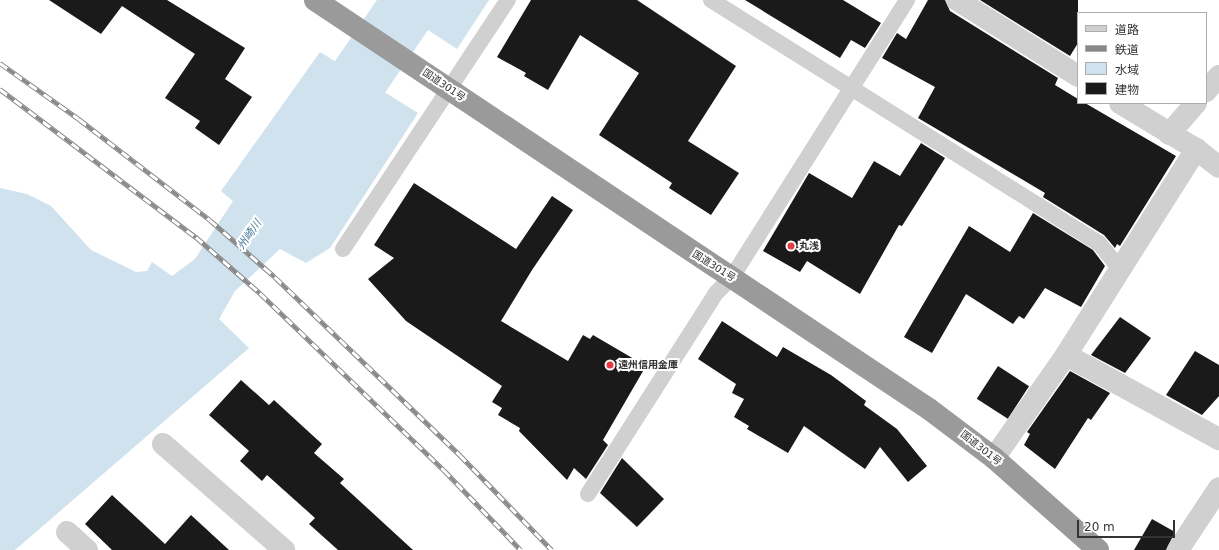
<!DOCTYPE html>
<html>
<head>
<meta charset="utf-8">
<style>
	body { margin:0 }
	#map { position:relative; width:1219px; height:550px; overflow:hidden; background:#fff; font-family:"DejaVu Sans","Noto Sans JP",sans-serif }
	div>[style] { position:absolute }
	.water>* { inset:0; background:#cfe2ee }
	.river>* { height:59px; margin:-29.5px; padding:0 29.5px; transform-origin:29.5px; border-radius:29.5px; background:#cfe2ee }
	.building>* { inset:0; background:#1a1a1a; transform-origin:0 0 }
	.lane>* { height:16px; margin:-8px; padding:0 8px; transform-origin:8px; border-radius:8px; background:#d0d0d0 }
	.street>* { height:22px; margin:-11px; padding:0 11px; transform-origin:11px; border-radius:11px; background:#d0d0d0 }
	.highway>* { height:22px; margin:-11px; padding:0 11px; transform-origin:11px; border-radius:11px; background:#9a9a9a }
	.rail>* { height:4.5px; margin-top:-2.25px; transform-origin:0; background:repeating-linear-gradient(90deg,#fff 0 9px,#888 0 18px); box-sizing:border-box; border-block:1px solid #888 }
	.dots>* { width:11px; height:11px; translate:-50% -50%; box-sizing:border-box; border:2px solid #fff; border-radius:50% }
	span { translate:-50% -50%; white-space:nowrap; text-align:center; line-height:1.15; -webkit-text-stroke:4px #fff; paint-order:stroke }
	.street-label { font-size:10px; color:#333 }
	.poi-label { font-size:10px; color:#333; font-weight:700 }
	.left { translate:0 -50%; text-align:left }
	.water-label { font-size:11px; color:#3f7597; font-style:italic }
	.legend { position:absolute; left:1077px; top:12px; width:130px; height:92px; box-sizing:border-box; background:#fff; border:1px solid #adadad; margin:0; padding:5px 7px; list-style:none; font-size:12px; color:#333 }
	.legend li { display:flex; align-items:center; gap:8px; height:20px }
	.legend b { width:20px; border:1px solid #adadad }
	.scale { position:absolute; left:1077px; top:520px; width:98px; height:18px; box-sizing:border-box; border:2px solid #333; border-top:0; padding-left:5px; font-size:12px; line-height:14px; white-space:nowrap; color:#333; -webkit-text-stroke:3px #fff; paint-order:stroke }
</style>
</head>
<body>
<div id="map">
	<div class="water">
		<div style="clip-path:polygon(382px 0,489px 0,457px 49px)"></div>
		<div style="clip-path:polygon(320px 52px,418px 113px,330px 248px,306px 263px,280px 249px,235px 291px,219px 319px,249px 348px,15px 550px,0 550px,0 188px,27px 194px,51px 206px,91px 250px,136px 272px,147px 271px,152px 262px,172px 276px,195px 259px,233px 201px,221px 191px)"></div>
	</div>
	<div class="river">
		<div style="left:313px;top:144px;width:175px;rotate:-55.5deg"></div>
	</div>
	<div class="building">
		<div style="clip-path:polygon(49px 0,167px 0,245px 48px,225px 79px,252px 97px,219px 145px,195px 128px,200px 121px,165px 98px,195px 54px,122px 6px,101px 34px)"></div>
		<div style="clip-path:polygon(531px 0,637px 0,736px 66px,688px 141px,739px 173px,711px 215px,669px 188px,672px 183px,599px 135px,639px 73px,580px 35px,548px 90px,524px 76px,526px 73px,497px 57px)"></div>
		<div style="clip-path:polygon(745px 0,843px 0,881px 23px,865px 48px,851px 40px,840px 58px)"></div>
		<div style="clip-path:polygon(928px 0,945px 0,950px 11px,1058px 78px,1055px 85px,1078px 99px,1078px 103px,1085px 103px,1176px 156px,1120px 246px,1117px 244px,1115px 248px,1104px 235px,1043px 197px,1045px 193px,918px 118px,935px 87px,882px 58px,897px 33px,906px 39px)"></div>
		<div style="clip-path:polygon(980px 0,1078px 0,1078px 43px,1070px 56px)"></div>
		<div style="clip-path:polygon(921px 143px,945px 158px,902px 226px,899px 225px,860px 294px,807px 261px,800px 272px,763px 251px,809px 173px,852px 198px,874px 161px,900px 176px)"></div>
		<div style="clip-path:polygon(414px 183px,516px 249px,552px 196px,573px 210px,532px 270px,501px 321px,568px 361px,583px 335px,590px 339px,593px 335px,646px 366px,603px 440px,608px 445px,586px 479px,574px 468px,567px 480px,519px 431px,520px 428px,498px 415px,502px 408px,492px 402px,502px 386px,406px 321px,368px 279px,394px 258px,374px 245px)"></div>
		<div style="clip-path:polygon(1033px 213px,1093px 250px,1105px 266px,1081px 307px,1045px 288px,1024px 319px,1019px 316px,1013px 324px,966px 294px,932px 353px,904px 337px,969px 226px,1010px 252px)"></div>
		<div style="clip-path:polygon(1120px 317px,1151px 338px,1125px 373px,1091px 355px)"></div>
		<div style="clip-path:polygon(722px 321px,777px 357px,783px 347px,831px 375px,866px 401px,864px 405px,897px 429px,927px 466px,908px 482px,880px 447px,865px 469px,804px 426px,788px 453px,747px 429px,749px 426px,734px 417px,744px 399px,732px 393px,736px 384px,698px 359px)"></div>
		<div style="clip-path:polygon(1195px 351px,1219px 365px,1219px 396px,1202px 415px,1166px 395px)"></div>
		<div style="left:998px;top:366px;width:37px;height:39px;rotate:33deg"></div>
		<div style="clip-path:polygon(1070px 371px,1110px 393px,1091px 420px,1088px 418px,1055px 469px,1024px 445px,1030px 434px,1027px 432px)"></div>
		<div style="clip-path:polygon(241px 380px,269px 405px,274px 400px,322px 444px,314px 453px,344px 479px,340px 483px,413px 550px,338px 550px,309px 524px,315px 518px,267px 475px,262px 481px,240px 461px,249px 451px,209px 415px)"></div>
		<div style="clip-path:polygon(622px 458px,664px 499px,637px 527px,600px 493px)"></div>
		<div style="clip-path:polygon(112px 495px,165px 544px,191px 515px,229px 550px,112px 550px,85px 524px)"></div>
		<div style="clip-path:polygon(1152px 519px,1175px 532px,1166px 550px,1134px 550px)"></div>
	</div>
	<div class="lane">
		<div style="left:711px;top:0;width:458px;rotate:32.1deg"></div>
		<div style="left:1099px;top:243px;width:35px;rotate:51deg"></div>
		<div style="left:343px;top:249px;width:299px;rotate:-56.5deg"></div>
		<div style="left:588px;top:494px;width:238px;rotate:-57.5deg"></div>
		<div style="left:716px;top:293px;width:23px;rotate:-45deg"></div>
		<div style="left:732px;top:277px;width:328px;rotate:-57.7deg"></div>
	</div>
	<div class="street">
		<div style="left:957px;top:0;width:143px;rotate:32.1deg"></div>
		<div style="left:1206px;top:91px;width:20px;rotate:-49deg"></div>
		<div style="left:1120px;top:103px;width:89px;rotate:31.2deg"></div>
		<div style="left:1196px;top:149px;width:29px;rotate:38deg"></div>
		<div style="left:1169px;top:134px;width:41px;rotate:-48.9deg"></div>
		<div style="left:1066px;top:355px;width:175px;rotate:28.8deg"></div>
		<div style="left:163px;top:444px;width:161px;rotate:41.2deg"></div>
		<div style="left:994px;top:458px;width:126px;rotate:-55deg"></div>
		<div style="left:1066px;top:355px;width:244px;rotate:-57.7deg"></div>
		<div style="left:67px;top:532px;width:27px;rotate:42deg"></div>
		<div style="left:1178px;top:550px;width:74px;rotate:-56.5deg"></div>
	</div>
	<div class="highway">
		<div style="left:315px;top:0;width:738px;rotate:33.67deg"></div>
		<div style="left:929px;top:409px;width:81px;rotate:37deg"></div>
		<div style="left:994px;top:458px;width:139px;rotate:41.5deg"></div>
	</div>
	<div class="rail">
		<div style="left:0;top:63px;width:97px;rotate:35.3deg"></div>
		<div style="left:79px;top:119px;width:165px;rotate:37.6deg"></div>
		<div style="left:210px;top:220px;width:86px;rotate:41.2deg"></div>
		<div style="left:275px;top:277px;width:257px;rotate:43.9deg"></div>
		<div style="left:460px;top:455px;width:132px;rotate:45.9deg"></div>
		<div style="left:0;top:89px;width:246px;rotate:37.1deg"></div>
		<div style="left:196px;top:237px;width:85px;rotate:41.2deg"></div>
		<div style="left:260px;top:293px;width:255px;rotate:43.9deg"></div>
		<div style="left:444px;top:470px;width:111px;rotate:46.1deg"></div>
	</div>
	<div class="dots">
		<div style="left:791px;top:246px;background:#e63946"></div>
		<div style="left:610px;top:365px;background:#e63946"></div>
	</div>
	<div class="street-label">
		<span style="left:444px;top:85px;rotate:34deg">国道301号</span>
		<span style="left:714px;top:266px;rotate:32deg">国道301号</span>
		<span style="left:981px;top:448px;rotate:38deg">国道301号</span>
	</div>
	<div class="poi-label">
		<span class="left" style="left:799px;top:246px">丸浅</span>
		<span class="left" style="left:618px;top:365px">遠州信用金庫</span>
	</div>
	<div class="water-label">
		<span style="left:250px;top:235px;rotate:-55deg">州崎川</span>
	</div>
	<ul class="legend">
	<li><b style="height:5px;background:#d0d0d0"></b>道路</li>
	<li><b style="height:5px;background:#888"></b>鉄道</li>
	<li><b style="height:11px;background:#cfe2ee"></b>水域</li>
	<li><b style="height:11px;background:#1a1a1a"></b>建物</li>
	</ul>
	<div class="scale">20 m</div>
</div>
</body>
</html>
